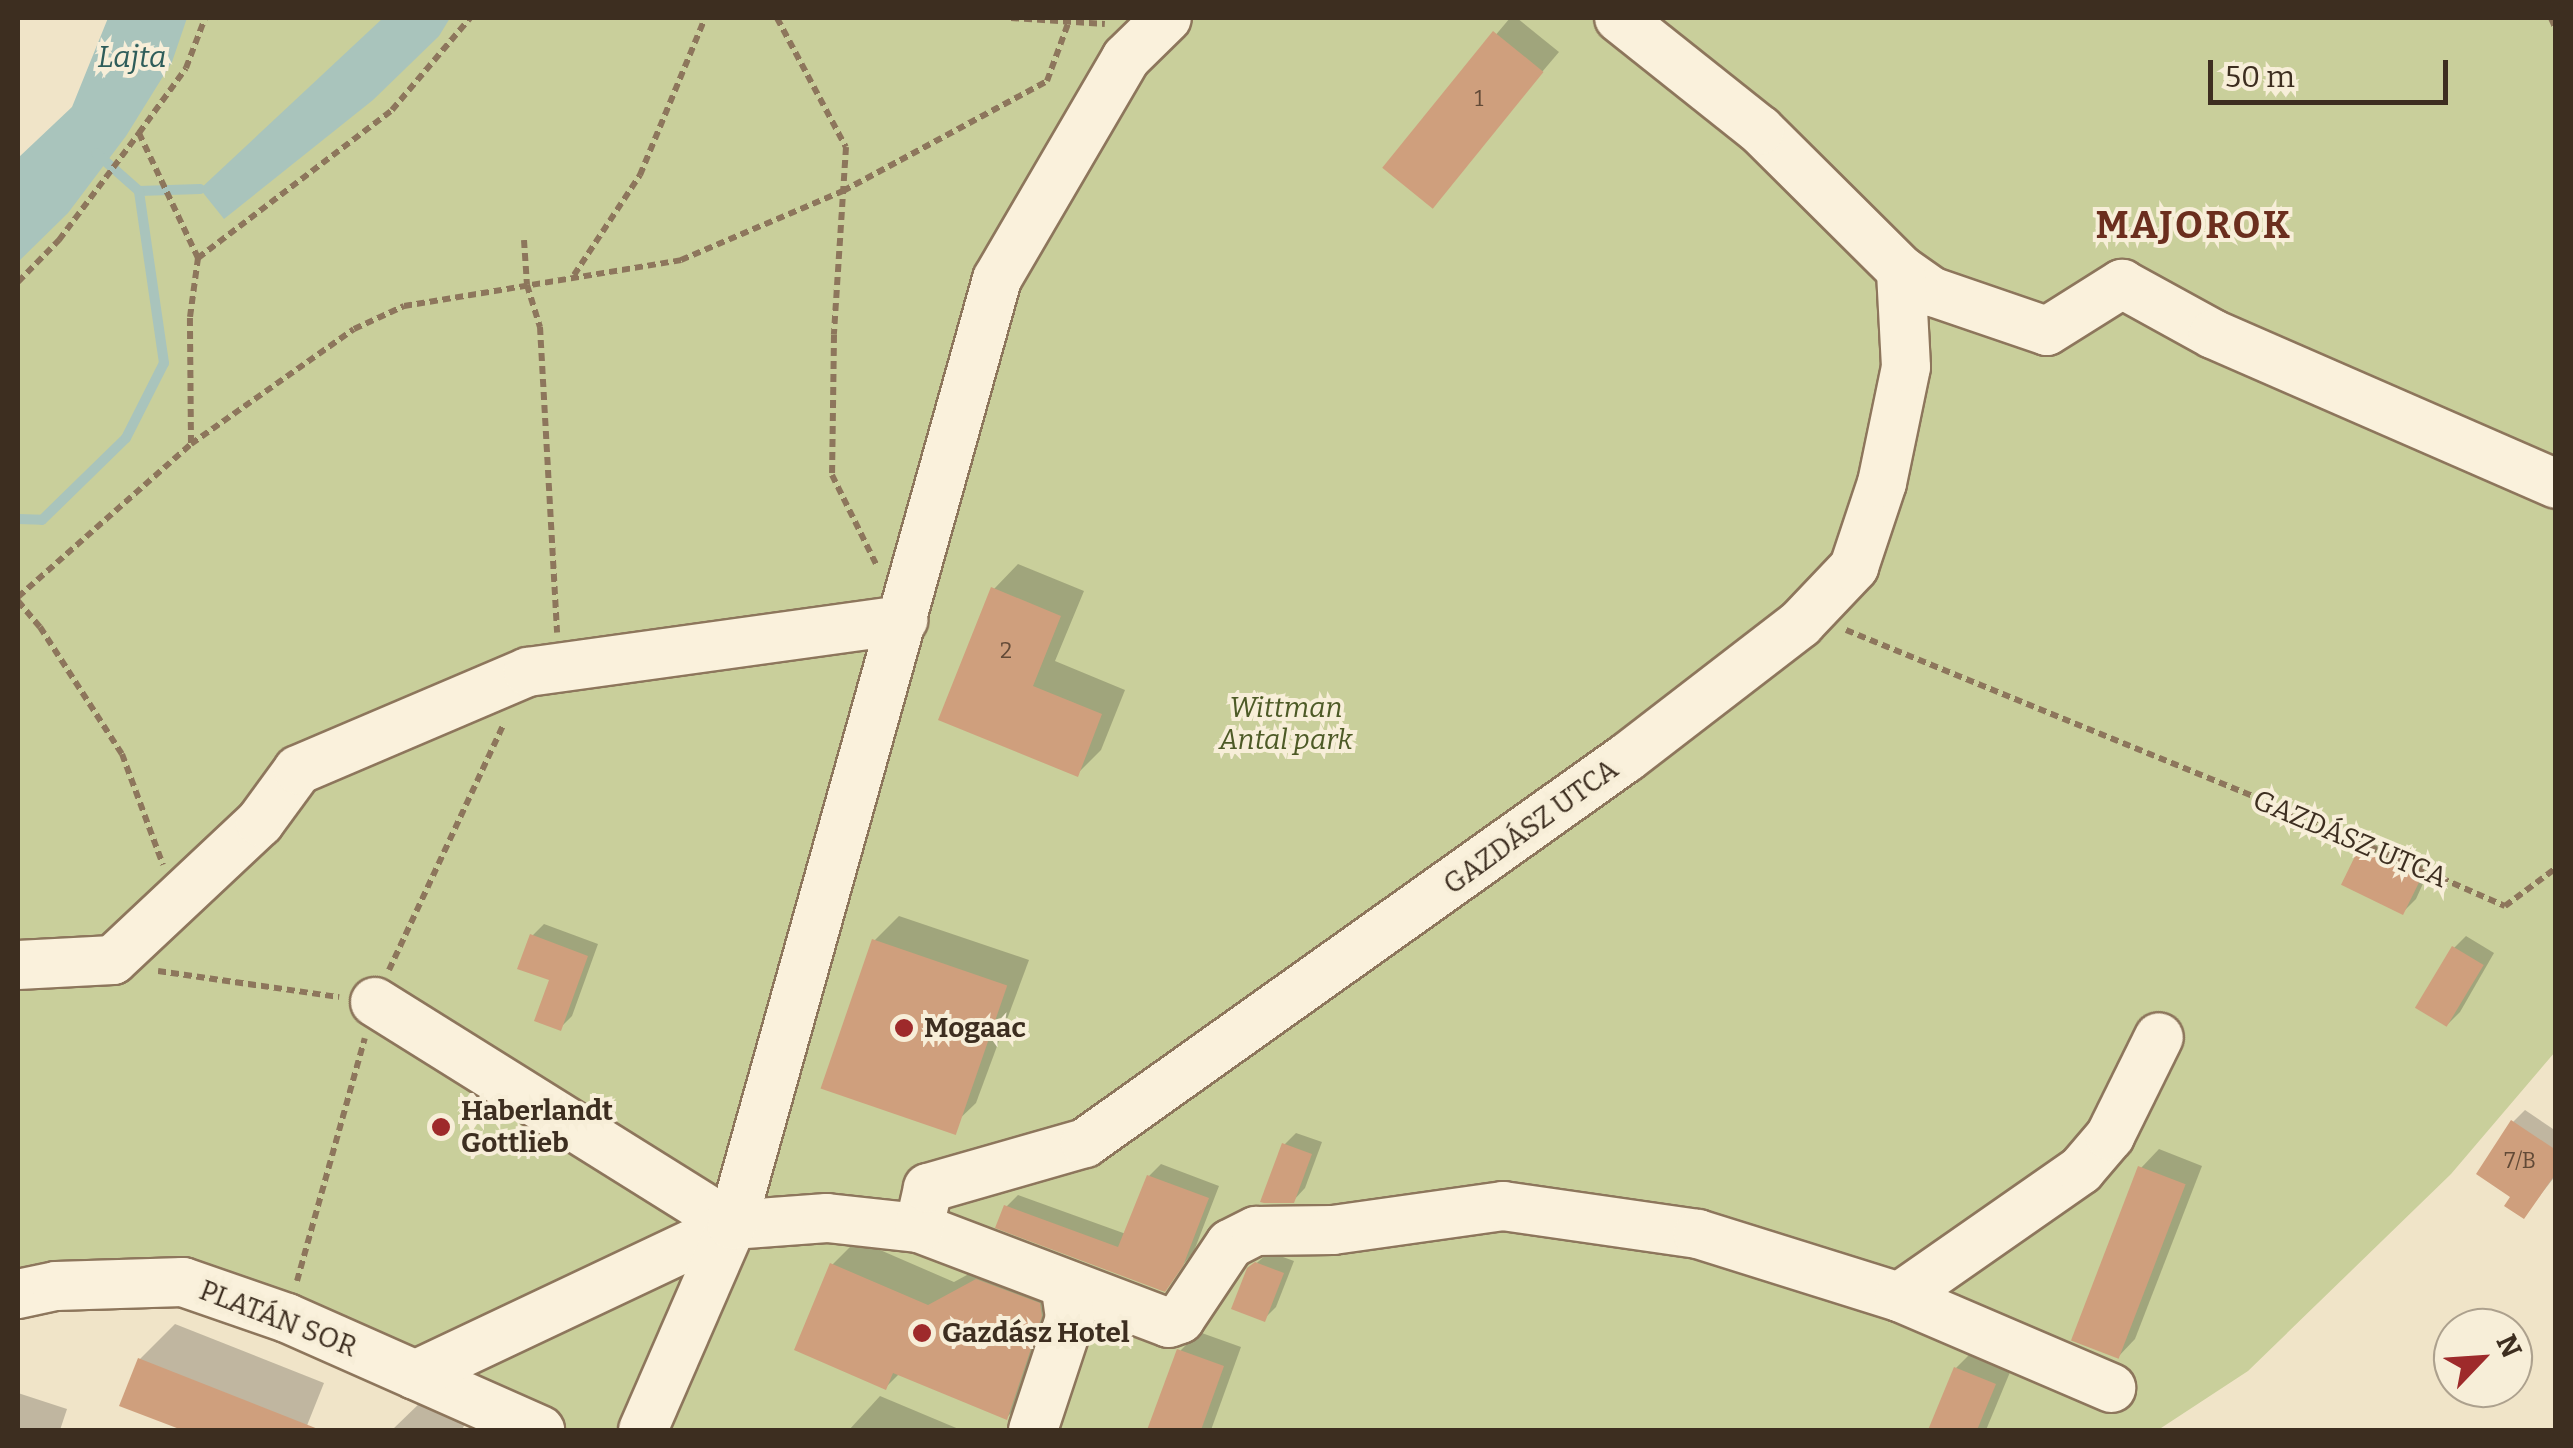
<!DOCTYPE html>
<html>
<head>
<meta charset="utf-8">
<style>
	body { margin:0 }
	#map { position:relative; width:2573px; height:1448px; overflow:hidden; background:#f0e4c8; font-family:Bitter,serif }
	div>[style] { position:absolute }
	.green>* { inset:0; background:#c9cf9b }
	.water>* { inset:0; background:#a9c4bc }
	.shadow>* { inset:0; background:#0003 }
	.stream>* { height:10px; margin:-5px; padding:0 5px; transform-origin:5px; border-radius:5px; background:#a9c4bc }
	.building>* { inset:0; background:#cf9f7d; transform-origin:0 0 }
	.path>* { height:6px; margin-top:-3px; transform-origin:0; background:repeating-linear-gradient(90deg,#8d765c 0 8px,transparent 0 13px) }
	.roads { filter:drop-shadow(2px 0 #8d765c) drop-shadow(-2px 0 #8d765c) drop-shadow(0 2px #8d765c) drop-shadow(0 -2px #8d765c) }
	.minor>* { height:48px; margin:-24px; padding:0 24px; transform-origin:24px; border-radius:24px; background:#faf1dc }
	.dots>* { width:28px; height:28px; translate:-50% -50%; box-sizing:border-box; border:5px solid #f7eed8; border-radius:50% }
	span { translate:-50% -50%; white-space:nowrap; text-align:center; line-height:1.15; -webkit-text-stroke:8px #f7eed8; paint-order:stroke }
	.number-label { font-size:22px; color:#624a37 }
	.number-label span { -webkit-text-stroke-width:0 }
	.park-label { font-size:28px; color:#4d5a26; font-style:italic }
	.street-label { font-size:28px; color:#3d2e20 }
	.poi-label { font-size:28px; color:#3d2e20; font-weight:700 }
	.left { translate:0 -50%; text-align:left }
	.water-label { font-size:30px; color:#2f5d5a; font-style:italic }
	.district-label { font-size:38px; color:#6b2e1e; font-weight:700; letter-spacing:2.5px }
	.frame { position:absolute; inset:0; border:20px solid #3d2e20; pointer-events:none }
	.north { position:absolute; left:2433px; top:1308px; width:100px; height:100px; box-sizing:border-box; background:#f7eed8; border:2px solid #ada18e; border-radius:50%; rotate:65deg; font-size:28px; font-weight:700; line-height:40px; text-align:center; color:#3d2e20 }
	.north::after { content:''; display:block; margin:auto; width:35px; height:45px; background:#9e2a2b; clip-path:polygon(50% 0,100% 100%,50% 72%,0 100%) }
	.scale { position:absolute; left:2208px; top:60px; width:240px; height:45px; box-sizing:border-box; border:5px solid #3d2e20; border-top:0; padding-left:12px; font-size:30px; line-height:35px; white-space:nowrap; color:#3d2e20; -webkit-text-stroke:8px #f7eed8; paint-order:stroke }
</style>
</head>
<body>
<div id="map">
	<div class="green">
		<div style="clip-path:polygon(127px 18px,2555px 18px,2555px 1052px,2451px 1174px,2248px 1371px,2158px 1430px,540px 1430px,183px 1282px,18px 1295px,18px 173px,119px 50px)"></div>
	</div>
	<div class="water">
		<div style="clip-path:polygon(108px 18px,187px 18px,172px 62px,126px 136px,68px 213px,18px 262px,18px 158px,72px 107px)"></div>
		<div style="clip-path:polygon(383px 18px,450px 18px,439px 36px,373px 100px,224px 219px,200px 189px)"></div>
	</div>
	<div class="shadow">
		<div style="clip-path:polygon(1510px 18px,1517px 18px,1559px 52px,1429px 205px,1384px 167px)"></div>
		<div style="clip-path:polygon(1018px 564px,1084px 591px,1055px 661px,1125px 690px,1101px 750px,1077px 774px,941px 719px,994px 589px)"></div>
		<div style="clip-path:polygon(2373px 838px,2431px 866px,2416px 899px,2404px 911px,2361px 850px)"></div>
		<div style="clip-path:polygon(899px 916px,1029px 960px,976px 1103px,951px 1127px,874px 941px)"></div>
		<div style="clip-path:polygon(544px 924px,598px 944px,572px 1016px,560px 1028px,552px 979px,532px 936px)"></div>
		<div style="clip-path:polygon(2466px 936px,2494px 953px,2460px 1012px,2448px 1024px,2454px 948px)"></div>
		<div style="clip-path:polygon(2525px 1110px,2556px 1131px,2556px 1175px,2524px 1216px,2513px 1196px,2513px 1122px)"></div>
		<div style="clip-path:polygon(1296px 1133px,1322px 1142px,1305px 1188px,1293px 1201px,1284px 1145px)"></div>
		<div style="clip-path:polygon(2159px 1149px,2202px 1166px,2135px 1339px,2117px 1358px,2141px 1168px)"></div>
		<div style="clip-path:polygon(1161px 1164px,1219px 1186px,1194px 1251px,1164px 1289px,1006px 1207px,1018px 1195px,1126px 1234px,1149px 1176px)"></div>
		<div style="clip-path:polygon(857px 1240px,954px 1282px,1002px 1256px,1064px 1279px,1031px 1393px,1007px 1417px,900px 1373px,886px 1387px,832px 1265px)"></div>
		<div style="clip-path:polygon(1269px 1252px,1294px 1261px,1276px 1307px,1264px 1319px,1249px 1270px)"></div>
		<div style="clip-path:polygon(175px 1324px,324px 1383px,306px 1428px,189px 1430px,122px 1404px,140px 1359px)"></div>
		<div style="clip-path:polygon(1199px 1332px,1241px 1347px,1211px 1430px,1150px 1430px,1181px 1350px)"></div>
		<div style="clip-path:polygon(1974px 1350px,2013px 1365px,1986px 1430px,1931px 1430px,1956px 1368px)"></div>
		<div style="clip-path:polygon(18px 1393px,67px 1409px,60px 1430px,18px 1430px)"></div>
		<div style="clip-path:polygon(880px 1396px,961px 1430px,849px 1430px)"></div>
		<div style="clip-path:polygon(424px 1399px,468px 1417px,462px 1430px,392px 1430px)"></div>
	</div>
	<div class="stream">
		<div style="left:139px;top:191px;width:61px;rotate:-1.9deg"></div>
		<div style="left:18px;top:519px;width:24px;rotate:2deg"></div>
		<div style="left:42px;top:520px;width:117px;rotate:-44.3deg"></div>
		<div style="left:126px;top:438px;width:84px;rotate:-63.1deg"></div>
		<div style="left:164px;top:363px;width:174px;rotate:-98.3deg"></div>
		<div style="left:139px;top:191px;width:57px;rotate:-138.5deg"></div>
	</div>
	<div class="building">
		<div style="left:1493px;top:31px;width:65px;height:176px;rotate:39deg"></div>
		<div style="clip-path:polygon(991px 587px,1061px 616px,1033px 686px,1102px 714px,1078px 777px,938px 720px)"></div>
		<div style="left:2359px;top:848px;width:69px;height:41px;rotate:26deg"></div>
		<div style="clip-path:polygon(530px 934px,588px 956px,561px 1031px,534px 1021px,549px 980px,517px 969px)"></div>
		<div style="left:872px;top:939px;width:143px;height:158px;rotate:19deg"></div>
		<div style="left:2452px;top:946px;width:37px;height:72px;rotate:31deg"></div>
		<div style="clip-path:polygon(2511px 1120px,2556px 1150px,2556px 1173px,2524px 1219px,2504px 1206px,2510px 1197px,2476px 1174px)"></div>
		<div style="clip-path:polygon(1282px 1143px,1312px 1154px,1294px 1203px,1264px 1203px,1260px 1202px)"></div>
		<div style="left:2138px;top:1166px;width:51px;height:187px;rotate:21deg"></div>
		<div style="clip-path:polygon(1147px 1175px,1209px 1198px,1183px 1266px,1165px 1292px,995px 1228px,1004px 1205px,1118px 1247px)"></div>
		<div style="clip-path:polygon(1255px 1262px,1284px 1273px,1265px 1322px,1231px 1309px,1247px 1268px)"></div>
		<div style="clip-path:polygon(830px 1263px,928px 1305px,976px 1279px,1040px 1303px,1042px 1316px,1007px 1420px,893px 1373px,886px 1390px,794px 1350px)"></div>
		<div style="clip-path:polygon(1177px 1349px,1224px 1366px,1201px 1430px,1147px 1430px)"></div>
		<div style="clip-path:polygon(138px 1358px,318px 1429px,318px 1430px,182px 1430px,119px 1406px)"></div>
		<div style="clip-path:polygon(1954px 1367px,1996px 1384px,1977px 1430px,1928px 1430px)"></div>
	</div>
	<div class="path">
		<div style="left:777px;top:18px;width:146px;rotate:61.9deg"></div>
		<div style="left:846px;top:147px;width:188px;rotate:93.7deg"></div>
		<div style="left:834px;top:335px;width:140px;rotate:90.8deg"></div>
		<div style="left:832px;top:475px;width:99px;rotate:63.7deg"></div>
		<div style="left:1011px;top:18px;width:94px;rotate:3.7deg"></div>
		<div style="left:2551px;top:18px;width:12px;rotate:66deg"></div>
		<div style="left:524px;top:240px;width:45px;rotate:86.2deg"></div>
		<div style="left:527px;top:285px;width:44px;rotate:72.8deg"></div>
		<div style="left:540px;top:327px;width:306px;rotate:86.8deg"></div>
		<div style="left:198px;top:258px;width:244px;rotate:-37.3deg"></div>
		<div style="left:392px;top:110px;width:121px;rotate:-49.7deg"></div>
		<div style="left:574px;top:275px;width:120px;rotate:-56.6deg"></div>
		<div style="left:640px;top:175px;width:170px;rotate:-67.5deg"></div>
		<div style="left:18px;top:282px;width:59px;rotate:-45.7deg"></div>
		<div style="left:59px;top:240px;width:134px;rotate:-53.2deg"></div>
		<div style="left:191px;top:443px;width:126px;rotate:-90.5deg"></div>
		<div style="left:190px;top:317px;width:60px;rotate:-82.3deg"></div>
		<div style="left:198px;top:258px;width:138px;rotate:-115.3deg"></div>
		<div style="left:139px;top:133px;width:80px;rotate:-54.1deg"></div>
		<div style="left:186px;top:68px;width:53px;rotate:-69.2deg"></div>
		<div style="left:18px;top:597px;width:231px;rotate:-41.5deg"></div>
		<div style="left:191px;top:444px;width:199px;rotate:-35.2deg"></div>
		<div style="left:354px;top:329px;width:55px;rotate:-24.7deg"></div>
		<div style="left:404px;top:306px;width:281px;rotate:-9.4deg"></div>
		<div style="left:681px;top:260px;width:176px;rotate:-23.1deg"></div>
		<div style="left:843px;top:191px;width:232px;rotate:-28.3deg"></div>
		<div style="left:1047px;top:81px;width:64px;rotate:-69.9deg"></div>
		<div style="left:18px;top:601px;width:34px;rotate:50deg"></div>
		<div style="left:40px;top:627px;width:151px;rotate:57.2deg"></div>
		<div style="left:122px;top:754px;width:118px;rotate:69.7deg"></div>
		<div style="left:1846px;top:630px;width:475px;rotate:22.2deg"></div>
		<div style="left:2286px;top:810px;width:239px;rotate:23.7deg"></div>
		<div style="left:2505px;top:906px;width:64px;rotate:-36.7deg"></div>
		<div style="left:389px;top:970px;width:272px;rotate:-65deg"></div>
		<div style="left:158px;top:971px;width:183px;rotate:8.2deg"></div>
		<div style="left:297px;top:1281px;width:252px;rotate:-74.4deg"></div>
	</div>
	<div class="roads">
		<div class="minor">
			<div style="left:1901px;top:270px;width:39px;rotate:35deg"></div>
			<div style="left:1933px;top:292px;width:120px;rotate:18.9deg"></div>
			<div style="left:2047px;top:331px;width:89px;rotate:-32.1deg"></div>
			<div style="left:2122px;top:284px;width:104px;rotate:28.8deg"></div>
			<div style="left:2213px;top:334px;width:374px;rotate:23.6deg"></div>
			<div style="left:18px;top:965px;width:95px;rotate:-3deg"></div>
			<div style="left:113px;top:960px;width:202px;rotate:-43.2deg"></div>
			<div style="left:260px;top:822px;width:64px;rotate:-53.8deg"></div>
			<div style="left:298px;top:770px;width:250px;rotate:-23.1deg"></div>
			<div style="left:528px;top:672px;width:379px;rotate:-7.9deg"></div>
			<div style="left:375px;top:1002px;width:421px;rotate:32deg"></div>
			<div style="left:919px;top:1228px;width:267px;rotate:20.8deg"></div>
			<div style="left:1169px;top:1323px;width:12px;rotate:-20deg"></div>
			<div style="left:1180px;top:1319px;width:90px;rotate:-56.3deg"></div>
			<div style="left:1230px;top:1244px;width:29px;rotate:-27deg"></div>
			<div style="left:1256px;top:1231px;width:77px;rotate:-0.7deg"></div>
			<div style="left:1333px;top:1230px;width:172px;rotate:-8deg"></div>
			<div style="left:1503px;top:1206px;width:197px;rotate:8.2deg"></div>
			<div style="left:1698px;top:1234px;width:211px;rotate:17.4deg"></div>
			<div style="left:1899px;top:1297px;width:231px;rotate:23.2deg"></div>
			<div style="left:18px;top:1294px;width:39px;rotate:-12deg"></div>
			<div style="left:56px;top:1286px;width:127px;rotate:-1.8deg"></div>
			<div style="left:183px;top:1282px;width:110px;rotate:19.1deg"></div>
			<div style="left:287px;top:1318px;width:277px;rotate:23.9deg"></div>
			<div style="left:1899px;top:1297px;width:222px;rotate:-34.9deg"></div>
			<div style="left:2081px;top:1170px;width:45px;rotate:-49.5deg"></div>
			<div style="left:2110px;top:1136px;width:110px;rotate:-63.7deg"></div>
			<div style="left:415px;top:1375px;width:351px;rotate:-25.3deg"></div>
			<div style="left:732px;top:1225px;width:95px;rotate:-4.2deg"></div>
			<div style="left:827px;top:1218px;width:93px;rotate:6.2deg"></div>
			<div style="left:919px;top:1228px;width:41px;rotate:-77.3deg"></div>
			<div style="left:928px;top:1188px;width:163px;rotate:-16deg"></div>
			<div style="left:1085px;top:1143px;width:664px;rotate:-35.44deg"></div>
			<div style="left:1626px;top:758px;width:220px;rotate:-37.6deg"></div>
			<div style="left:1800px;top:624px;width:79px;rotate:-46.5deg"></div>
			<div style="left:1854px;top:567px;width:89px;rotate:-71.6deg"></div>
			<div style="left:1882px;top:483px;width:118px;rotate:-78.3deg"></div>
			<div style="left:1906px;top:367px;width:97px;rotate:-93deg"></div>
			<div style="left:1901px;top:270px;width:199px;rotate:-135.2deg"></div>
			<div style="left:1760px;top:130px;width:180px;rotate:-141.5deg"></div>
			<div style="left:643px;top:1430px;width:223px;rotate:-66.5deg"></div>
			<div style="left:732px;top:1225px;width:982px;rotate:-74.35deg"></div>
			<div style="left:997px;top:279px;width:256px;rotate:-59.7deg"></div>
			<div style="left:1126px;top:58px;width:57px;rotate:-44.3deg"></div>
			<div style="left:1033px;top:1430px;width:118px;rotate:-71.7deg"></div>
			<div style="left:1070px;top:1318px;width:34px;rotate:-98deg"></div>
		</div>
	</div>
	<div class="dots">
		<div style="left:904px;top:1028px;background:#9e2a2b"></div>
		<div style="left:441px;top:1127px;background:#9e2a2b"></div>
		<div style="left:922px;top:1333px;background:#9e2a2b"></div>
	</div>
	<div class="number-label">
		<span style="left:1479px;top:99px">1</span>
		<span style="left:1006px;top:651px">2</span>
		<span style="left:2520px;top:1161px">7/B</span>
	</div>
	<div class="park-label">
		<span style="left:1286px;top:724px">Wittman<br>Antal park</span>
	</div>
	<div class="street-label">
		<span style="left:1531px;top:827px;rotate:-36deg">GAZDÁSZ UTCA</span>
		<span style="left:2350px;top:839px;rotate:23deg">GAZDÁSZ UTCA</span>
		<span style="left:278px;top:1319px;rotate:21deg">PLATÁN SOR</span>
	</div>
	<div class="poi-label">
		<span class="left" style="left:924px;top:1028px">Mogaac</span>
		<span class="left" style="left:461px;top:1127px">Haberlandt<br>Gottlieb</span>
		<span class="left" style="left:942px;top:1333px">Gazdász Hotel</span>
	</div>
	<div class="water-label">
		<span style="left:132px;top:57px">Lajta</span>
	</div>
	<div class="district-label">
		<span style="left:2194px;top:226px">MAJOROK</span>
	</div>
	<div class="frame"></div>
	<div class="north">N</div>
	<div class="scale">50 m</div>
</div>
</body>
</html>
